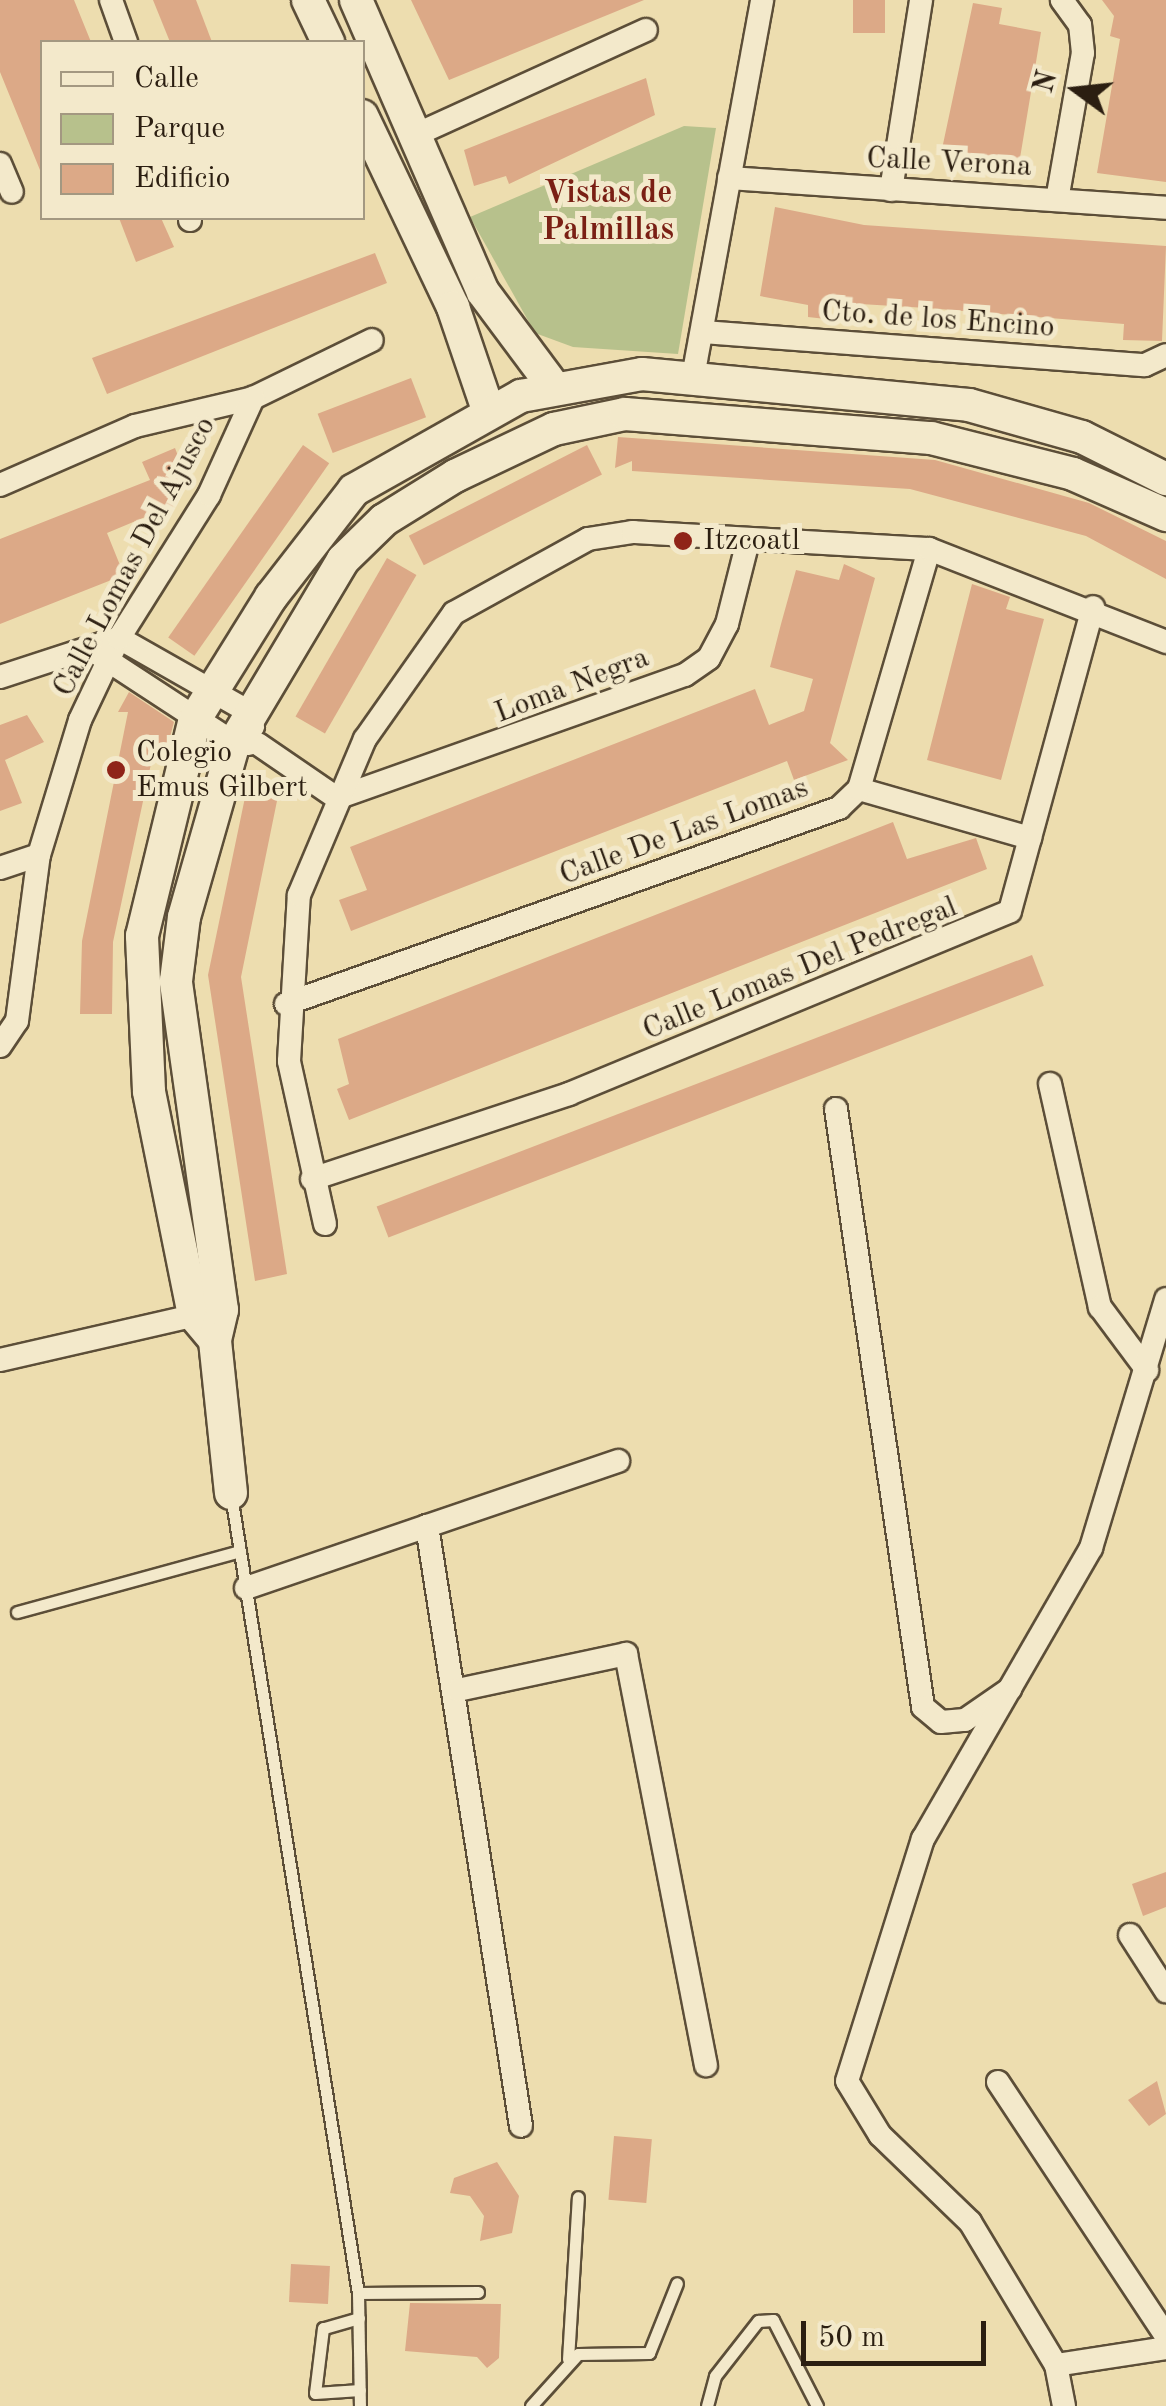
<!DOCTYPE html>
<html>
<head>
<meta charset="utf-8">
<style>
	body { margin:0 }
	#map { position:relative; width:1166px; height:2406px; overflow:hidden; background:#edddaf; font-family:"Old Standard TT",serif }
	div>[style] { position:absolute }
	.green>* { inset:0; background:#b7c18c }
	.building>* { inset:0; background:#dca987; transform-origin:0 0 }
	.roads { filter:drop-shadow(2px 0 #5c4e38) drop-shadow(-2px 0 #5c4e38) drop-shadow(0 2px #5c4e38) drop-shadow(0 -2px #5c4e38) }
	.lane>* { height:11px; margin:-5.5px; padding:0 5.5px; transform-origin:5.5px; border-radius:5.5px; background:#f3e9cb }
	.street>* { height:22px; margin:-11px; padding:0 11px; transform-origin:11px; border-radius:11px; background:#f3e9cb }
	.secondary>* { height:32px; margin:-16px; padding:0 16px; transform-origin:16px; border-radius:16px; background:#f3e9cb }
	.dots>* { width:28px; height:28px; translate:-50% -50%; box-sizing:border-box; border:5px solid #f3e9cb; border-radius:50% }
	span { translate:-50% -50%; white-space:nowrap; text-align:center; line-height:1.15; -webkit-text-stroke:10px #f3e9cb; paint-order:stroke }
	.street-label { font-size:30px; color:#2b1e11 }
	.poi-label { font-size:30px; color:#2b1e11 }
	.left { translate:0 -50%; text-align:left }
	.neighbourhood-label { font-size:32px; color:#7a1f14; font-weight:700 }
	.legend { position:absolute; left:40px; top:40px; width:325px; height:180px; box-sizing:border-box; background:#f3e9cb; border:2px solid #a39881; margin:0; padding:12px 18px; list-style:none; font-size:30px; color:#2b1e11 }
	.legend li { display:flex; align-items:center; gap:20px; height:50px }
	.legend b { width:50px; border:2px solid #a39881 }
	.north { position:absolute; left:1026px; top:40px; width:100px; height:100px; -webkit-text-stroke:8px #f3e9cb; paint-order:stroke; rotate:285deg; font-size:28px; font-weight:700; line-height:40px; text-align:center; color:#2b1e11 }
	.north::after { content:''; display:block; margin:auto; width:35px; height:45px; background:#2b1e11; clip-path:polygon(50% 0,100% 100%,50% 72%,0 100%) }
	.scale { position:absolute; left:801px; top:2321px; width:185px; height:45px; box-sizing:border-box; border:5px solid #2b1e11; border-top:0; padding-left:12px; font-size:30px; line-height:35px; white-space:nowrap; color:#2b1e11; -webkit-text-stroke:8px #f3e9cb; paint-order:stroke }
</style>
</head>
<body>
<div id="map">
	<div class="green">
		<div style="clip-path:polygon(684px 126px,716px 128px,678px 354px,573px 347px,535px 333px,470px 217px)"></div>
	</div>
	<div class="building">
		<div style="clip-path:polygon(0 0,74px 0,91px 42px,42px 42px,42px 175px,0 72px)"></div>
		<div style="clip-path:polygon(153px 0,196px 0,212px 42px,170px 42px)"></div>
		<div style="clip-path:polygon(411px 0,644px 0,449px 80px)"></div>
		<div style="left:853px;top:0;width:32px;height:33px"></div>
		<div style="clip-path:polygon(1102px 0,1166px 0,1166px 182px,1097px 173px,1120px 39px,1110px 36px,1114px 16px)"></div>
		<div style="clip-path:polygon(973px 3px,1002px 8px,999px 24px,1041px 32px,1019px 164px,942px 149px)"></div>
		<div style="clip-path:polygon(646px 78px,655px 115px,509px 184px,506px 176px,474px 186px,464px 150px)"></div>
		<div style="clip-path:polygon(775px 207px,864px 225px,1166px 246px,1162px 341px,1123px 340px,1124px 324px,927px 308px,827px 302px,826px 319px,808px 317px,808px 305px,760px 296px)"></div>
		<div style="clip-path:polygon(119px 218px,161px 218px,174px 247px,136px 262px)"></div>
		<div style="clip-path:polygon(375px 253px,387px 283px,107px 394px,92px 358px)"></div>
		<div style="left:411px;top:378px;width:42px;height:100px;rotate:69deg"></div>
		<div style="clip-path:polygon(618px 437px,935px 460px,1089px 503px,1166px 541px,1166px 579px,1086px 536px,910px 489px,632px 471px,632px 461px,615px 468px)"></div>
		<div style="left:303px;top:445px;width:32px;height:235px;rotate:35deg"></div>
		<div style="left:587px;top:445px;width:33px;height:200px;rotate:63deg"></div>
		<div style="clip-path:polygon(175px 448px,187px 480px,166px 520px,162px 510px,107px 533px,124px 575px,0 624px,0 539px,150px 480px,142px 462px)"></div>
		<div style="left:387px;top:558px;width:34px;height:183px;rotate:30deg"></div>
		<div style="clip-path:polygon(844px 564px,875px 578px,830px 743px,848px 760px,794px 780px,787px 761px,351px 931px,339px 900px,367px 890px,350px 847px,755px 689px,769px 725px,804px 711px,813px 679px,770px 667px,781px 624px,796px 570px,839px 580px)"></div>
		<div style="clip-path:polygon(972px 584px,1010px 597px,1006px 609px,1044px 619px,1001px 780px,927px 760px)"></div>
		<div style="clip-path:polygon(129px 692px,174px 722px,167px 748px,155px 745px,113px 942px,112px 1014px,80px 1014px,82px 941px,128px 712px,118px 712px)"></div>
		<div style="clip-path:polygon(27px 715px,44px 742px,5px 760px,22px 803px,0 811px,0 725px)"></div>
		<div style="clip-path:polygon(248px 783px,278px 796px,241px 977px,287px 1274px,255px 1281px,208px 975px)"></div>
		<div style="clip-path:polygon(893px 822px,907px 859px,976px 838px,987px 869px,349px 1120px,337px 1089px,349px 1084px,338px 1039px)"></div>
		<div style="left:1032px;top:955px;width:33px;height:702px;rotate:69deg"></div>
		<div style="clip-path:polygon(1166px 1872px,1166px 1907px,1143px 1916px,1132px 1884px)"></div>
		<div style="clip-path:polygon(1157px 2081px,1166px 2114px,1149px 2126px,1128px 2100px)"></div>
		<div style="left:614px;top:2136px;width:38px;height:64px;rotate:5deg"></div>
		<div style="clip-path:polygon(497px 2162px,519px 2196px,512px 2233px,480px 2241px,484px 2216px,470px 2196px,450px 2193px,454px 2178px)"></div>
		<div style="left:291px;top:2264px;width:39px;height:38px;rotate:3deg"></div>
		<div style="clip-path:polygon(410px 2303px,501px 2304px,499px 2358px,487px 2368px,477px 2357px,405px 2351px)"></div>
	</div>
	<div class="roads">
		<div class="lane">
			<div style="left:231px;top:1495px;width:808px;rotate:80.96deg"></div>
			<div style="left:358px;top:2293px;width:113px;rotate:89deg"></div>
			<div style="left:17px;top:1612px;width:231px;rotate:-15.3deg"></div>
			<div style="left:358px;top:2293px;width:120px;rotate:-0.5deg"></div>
			<div style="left:359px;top:2318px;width:37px;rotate:164deg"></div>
			<div style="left:323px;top:2328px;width:65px;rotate:97deg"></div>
			<div style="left:315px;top:2393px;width:45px;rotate:-3.8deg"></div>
			<div style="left:568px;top:2359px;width:162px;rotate:-86.5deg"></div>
			<div style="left:531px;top:2406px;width:70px;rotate:-47.9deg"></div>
			<div style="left:578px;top:2354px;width:71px;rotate:-0.8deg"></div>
			<div style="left:649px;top:2353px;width:75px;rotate:-68.2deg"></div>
			<div style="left:707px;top:2406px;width:31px;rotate:-75deg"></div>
			<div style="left:715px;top:2376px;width:70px;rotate:-52deg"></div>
			<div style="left:758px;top:2321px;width:15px;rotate:-4deg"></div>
			<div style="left:773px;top:2320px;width:97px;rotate:62.9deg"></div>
		</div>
		<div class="street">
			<div style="left:111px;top:0;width:45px;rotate:70.3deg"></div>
			<div style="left:411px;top:137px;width:258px;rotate:-24.5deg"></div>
			<div style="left:0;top:164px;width:30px;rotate:67deg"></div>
			<div style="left:729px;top:178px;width:438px;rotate:3.9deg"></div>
			<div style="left:891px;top:190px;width:192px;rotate:-81deg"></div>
			<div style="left:1057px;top:200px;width:149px;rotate:-80deg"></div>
			<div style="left:1083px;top:53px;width:28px;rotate:-96deg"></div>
			<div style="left:1080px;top:25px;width:31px;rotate:-126deg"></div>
			<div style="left:190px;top:218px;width:2px;rotate:90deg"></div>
			<div style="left:703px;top:332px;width:443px;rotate:4.3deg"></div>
			<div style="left:1145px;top:365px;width:23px;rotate:-25deg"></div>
			<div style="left:693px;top:377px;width:383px;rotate:-79.6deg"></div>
			<div style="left:0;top:485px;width:147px;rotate:-23.6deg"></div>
			<div style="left:135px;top:426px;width:121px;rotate:-13.3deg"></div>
			<div style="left:253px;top:398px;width:132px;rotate:-26deg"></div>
			<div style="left:98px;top:654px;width:163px;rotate:33.2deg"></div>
			<div style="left:234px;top:743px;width:15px;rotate:4deg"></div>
			<div style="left:0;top:677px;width:125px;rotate:-18.1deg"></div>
			<div style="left:119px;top:638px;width:150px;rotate:29.6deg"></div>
			<div style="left:249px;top:712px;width:15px;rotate:74deg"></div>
			<div style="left:258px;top:744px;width:96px;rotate:34.4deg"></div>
			<div style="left:337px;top:798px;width:369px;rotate:-19.5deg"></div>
			<div style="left:685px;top:675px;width:29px;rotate:-35deg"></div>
			<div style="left:709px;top:658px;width:38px;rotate:-62deg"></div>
			<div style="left:727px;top:624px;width:81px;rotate:-75.8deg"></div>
			<div style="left:859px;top:789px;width:178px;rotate:16deg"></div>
			<div style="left:0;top:868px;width:41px;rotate:-18.4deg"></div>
			<div style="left:286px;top:1004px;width:587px;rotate:-19.52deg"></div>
			<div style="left:839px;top:808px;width:28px;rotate:-44deg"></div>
			<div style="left:859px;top:789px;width:250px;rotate:-73.7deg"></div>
			<div style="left:0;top:1046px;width:30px;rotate:-56deg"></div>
			<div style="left:17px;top:1021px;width:167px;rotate:-82.5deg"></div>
			<div style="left:39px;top:855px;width:141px;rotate:-73.1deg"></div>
			<div style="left:80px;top:720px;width:91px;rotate:-64.6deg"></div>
			<div style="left:119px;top:638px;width:169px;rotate:-57.8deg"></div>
			<div style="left:209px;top:495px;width:107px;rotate:-65.6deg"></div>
			<div style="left:1050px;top:1084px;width:229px;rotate:77.4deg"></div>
			<div style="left:1100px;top:1307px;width:79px;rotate:53.3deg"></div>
			<div style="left:836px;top:1109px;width:604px;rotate:81.72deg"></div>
			<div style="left:923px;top:1707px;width:23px;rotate:40deg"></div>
			<div style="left:941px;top:1722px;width:24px;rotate:-5deg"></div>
			<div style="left:965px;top:1720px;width:55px;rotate:-34.6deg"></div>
			<div style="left:312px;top:1179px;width:271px;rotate:-18.3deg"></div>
			<div style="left:569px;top:1094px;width:477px;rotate:-22.5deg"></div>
			<div style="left:1010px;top:911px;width:315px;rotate:-74.7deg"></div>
			<div style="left:325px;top:1224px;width:167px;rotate:-102.5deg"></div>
			<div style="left:289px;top:1061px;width:166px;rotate:-86.6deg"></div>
			<div style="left:299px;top:895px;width:169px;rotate:-67.1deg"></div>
			<div style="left:365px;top:739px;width:154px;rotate:-54.8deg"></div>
			<div style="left:454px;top:613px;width:153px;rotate:-28.9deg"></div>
			<div style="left:588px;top:539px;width:46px;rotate:-8.8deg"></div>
			<div style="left:633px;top:532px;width:296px;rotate:3.3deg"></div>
			<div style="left:929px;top:549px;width:255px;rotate:21.4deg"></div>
			<div style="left:0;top:1360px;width:211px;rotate:-12.9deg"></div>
			<div style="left:427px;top:1526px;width:202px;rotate:-18.8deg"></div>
			<div style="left:246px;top:1588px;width:191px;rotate:-18.9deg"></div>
			<div style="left:427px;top:1526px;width:607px;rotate:81.1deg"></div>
			<div style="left:458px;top:1690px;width:172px;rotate:-12.1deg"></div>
			<div style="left:626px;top:1654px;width:419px;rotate:79deg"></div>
			<div style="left:1130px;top:1935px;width:67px;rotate:57.3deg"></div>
			<div style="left:998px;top:2082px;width:305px;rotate:56.5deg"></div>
			<div style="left:1056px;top:2365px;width:111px;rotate:-8.8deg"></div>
			<div style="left:1064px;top:2406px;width:42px;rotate:-101deg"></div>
			<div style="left:1056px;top:2365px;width:167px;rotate:-121deg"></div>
			<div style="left:970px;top:2222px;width:125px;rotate:-136deg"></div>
			<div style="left:880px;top:2135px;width:63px;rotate:-121.4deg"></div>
			<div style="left:847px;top:2081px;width:254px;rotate:-72.6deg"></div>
			<div style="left:923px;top:1839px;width:336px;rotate:-60deg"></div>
			<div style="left:1091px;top:1548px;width:260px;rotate:-73.2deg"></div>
		</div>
		<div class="secondary">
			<div style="left:308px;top:0;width:47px;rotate:64.5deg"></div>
			<div style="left:356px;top:0;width:318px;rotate:66.5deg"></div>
			<div style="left:483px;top:292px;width:117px;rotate:53.3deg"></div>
			<div style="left:362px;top:116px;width:212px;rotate:64.5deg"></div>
			<div style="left:453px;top:307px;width:109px;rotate:71.2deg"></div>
			<div style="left:215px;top:1340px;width:33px;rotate:-130deg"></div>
			<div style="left:194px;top:1315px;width:228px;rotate:-101.4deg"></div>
			<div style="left:149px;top:1091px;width:155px;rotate:-92.6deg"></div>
			<div style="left:142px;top:936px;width:223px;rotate:-76.3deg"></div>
			<div style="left:195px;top:719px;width:144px;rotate:-58.1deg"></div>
			<div style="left:271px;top:597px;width:135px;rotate:-52.2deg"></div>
			<div style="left:354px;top:490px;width:192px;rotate:-29.4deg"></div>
			<div style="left:521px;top:396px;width:123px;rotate:-10.3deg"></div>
			<div style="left:642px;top:374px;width:328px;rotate:5.4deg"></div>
			<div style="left:969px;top:405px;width:117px;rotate:15.8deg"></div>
			<div style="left:1082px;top:437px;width:94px;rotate:26.6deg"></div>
			<div style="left:231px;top:1493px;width:154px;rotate:-96deg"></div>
			<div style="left:215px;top:1340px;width:31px;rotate:-77deg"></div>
			<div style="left:222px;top:1310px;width:332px;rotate:-98deg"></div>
			<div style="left:176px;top:981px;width:64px;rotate:-82.9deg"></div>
			<div style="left:184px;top:917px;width:181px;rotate:-74deg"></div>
			<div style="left:234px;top:743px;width:213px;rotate:-59.2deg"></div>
			<div style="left:343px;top:560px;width:57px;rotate:-44.3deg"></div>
			<div style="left:384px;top:520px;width:84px;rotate:-31.8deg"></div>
			<div style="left:455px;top:476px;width:110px;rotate:-25.4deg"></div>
			<div style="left:554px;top:429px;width:73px;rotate:-11.9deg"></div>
			<div style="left:625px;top:414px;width:307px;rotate:4.5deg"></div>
			<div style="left:931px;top:438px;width:146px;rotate:14.2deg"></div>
			<div style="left:1073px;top:474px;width:102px;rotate:23.8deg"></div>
		</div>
	</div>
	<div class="dots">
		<div style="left:683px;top:541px;background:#8f2418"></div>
		<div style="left:116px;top:770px;background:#8f2418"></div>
	</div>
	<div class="street-label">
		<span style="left:949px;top:163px;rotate:3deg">Calle Verona</span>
		<span style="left:938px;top:320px;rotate:4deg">Cto. de los Encino</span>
		<span style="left:135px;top:557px;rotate:-62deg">Calle Lomas Del Ajusco</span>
		<span style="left:572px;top:686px;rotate:-21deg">Loma Negra</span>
		<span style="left:684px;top:832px;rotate:-20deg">Calle De Las Lomas</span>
		<span style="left:800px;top:969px;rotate:-22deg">Calle Lomas Del Pedregal</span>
	</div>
	<div class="poi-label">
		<span class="left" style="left:703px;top:541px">Itzcoatl</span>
		<span class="left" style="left:136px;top:770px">Colegio<br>Emus Gilbert</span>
	</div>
	<div class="neighbourhood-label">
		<span style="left:608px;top:213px">Vistas de<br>Palmillas</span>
	</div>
	<ul class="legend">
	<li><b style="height:12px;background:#f3e9cb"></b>Calle</li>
	<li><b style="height:28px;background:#b7c18c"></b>Parque</li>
	<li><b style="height:28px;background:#dca987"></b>Edificio</li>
	</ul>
	<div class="north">N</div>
	<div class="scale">50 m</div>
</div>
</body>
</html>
